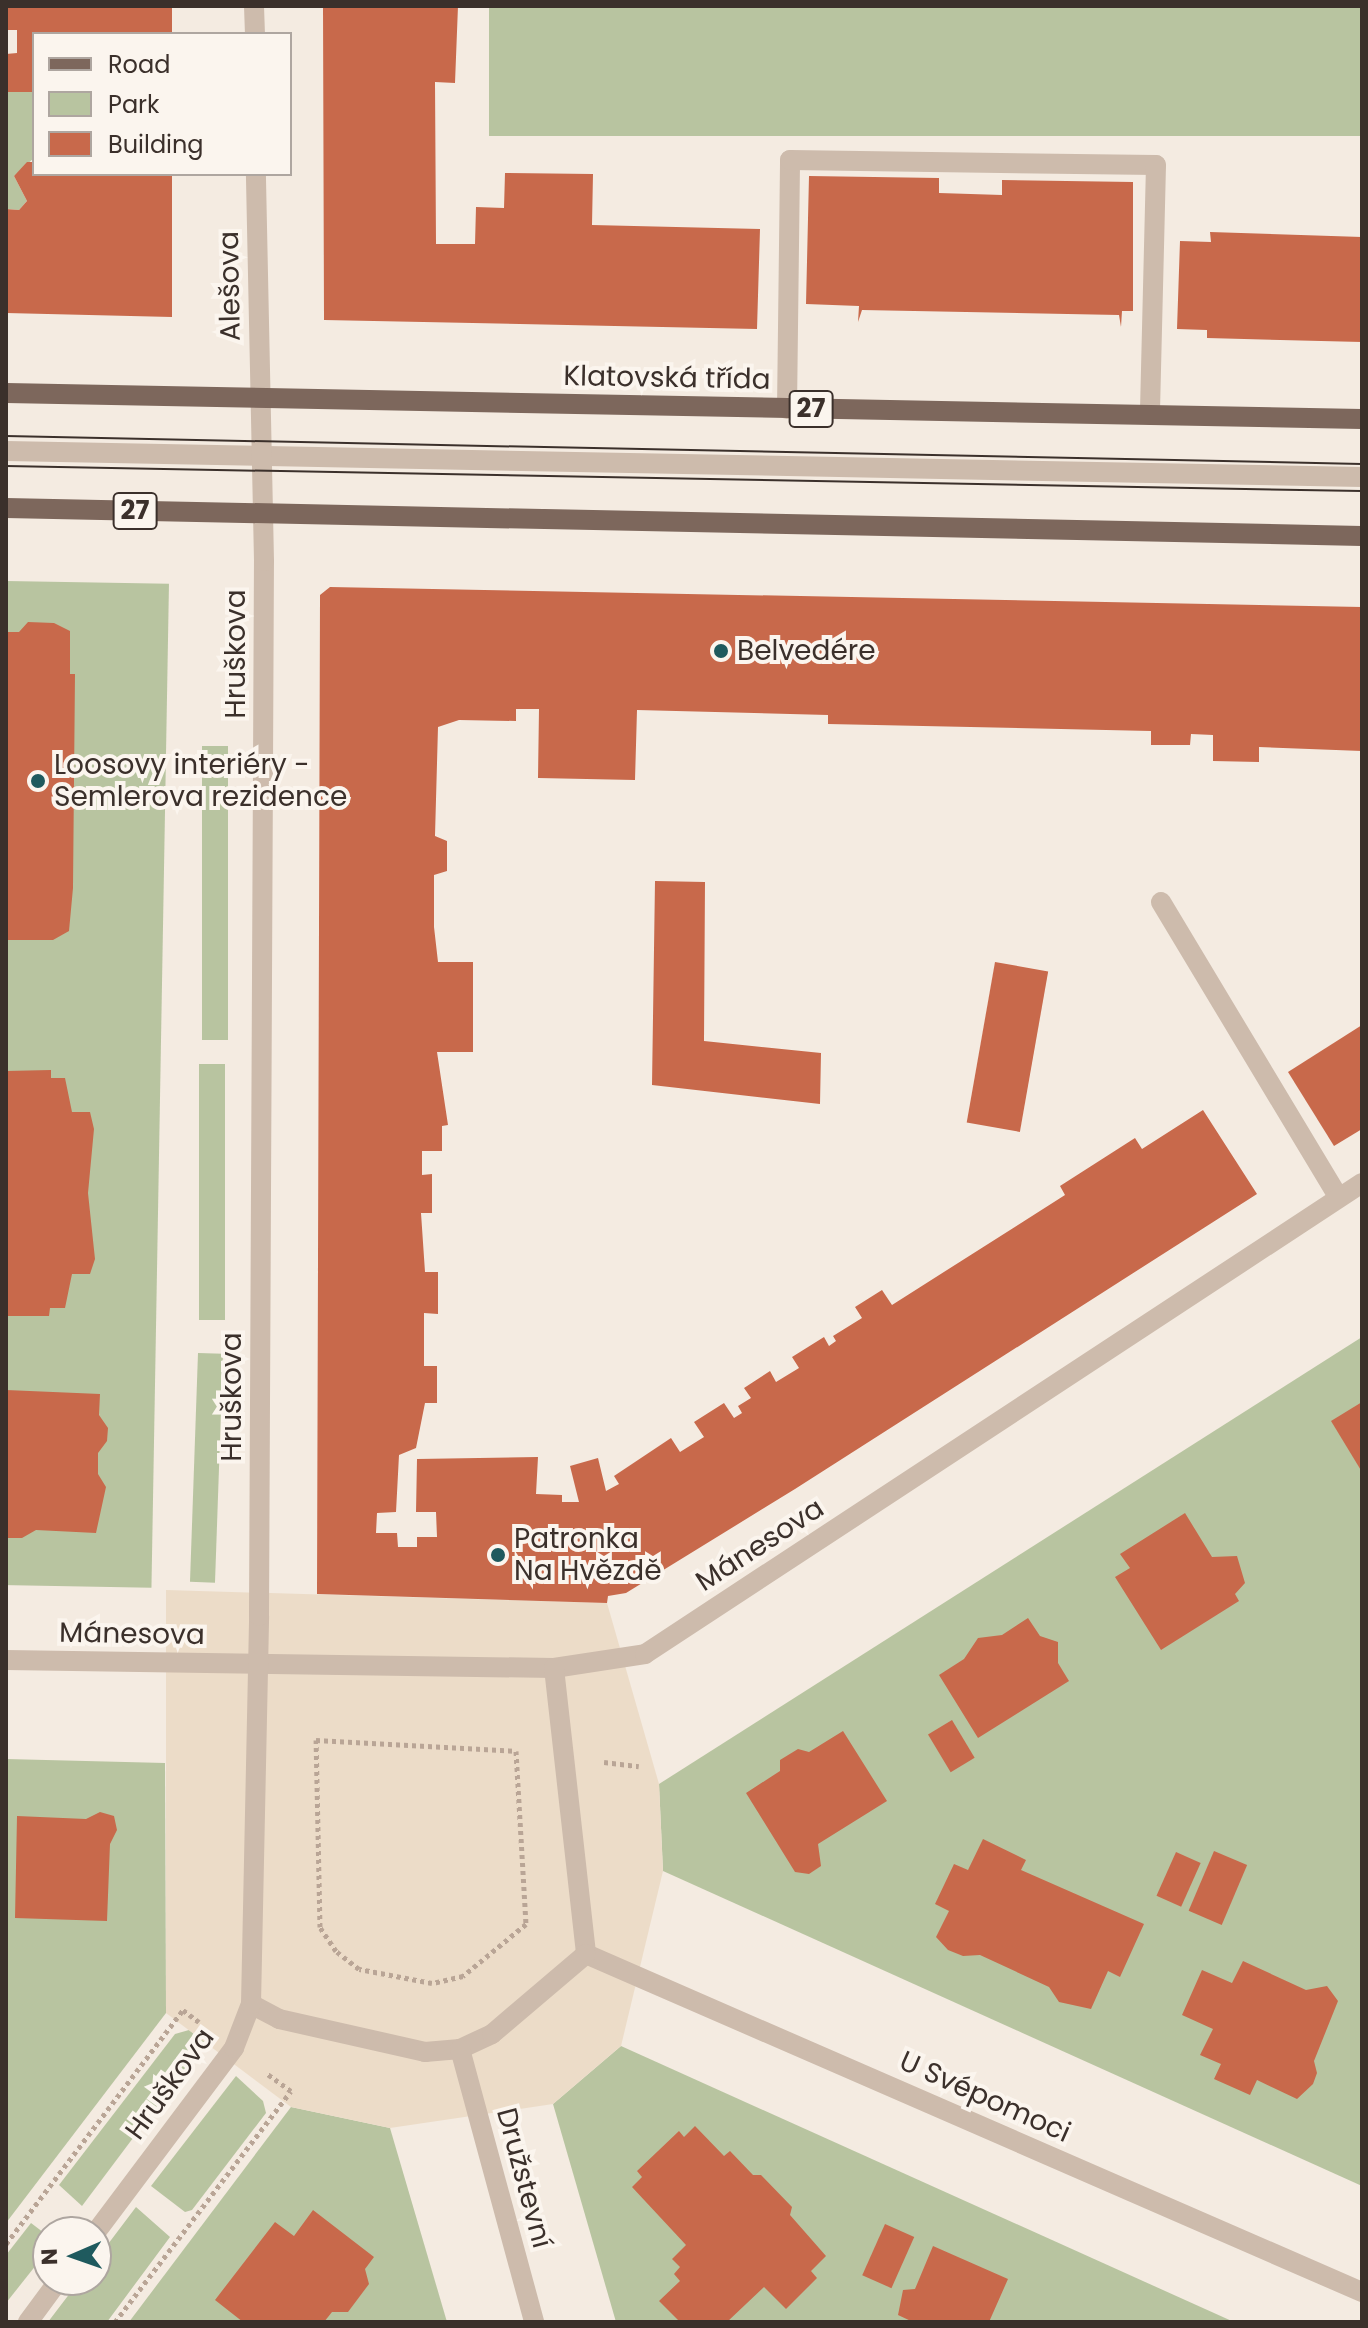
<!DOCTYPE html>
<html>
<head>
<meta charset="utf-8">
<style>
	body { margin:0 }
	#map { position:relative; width:1368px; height:2328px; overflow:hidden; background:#f4ebe1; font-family:Poppins,sans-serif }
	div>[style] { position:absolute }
	.green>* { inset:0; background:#b8c4a0; transform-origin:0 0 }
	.plaza>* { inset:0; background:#ecdcc8 }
	.building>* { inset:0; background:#c8694b; transform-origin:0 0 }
	.path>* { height:5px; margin-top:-2.5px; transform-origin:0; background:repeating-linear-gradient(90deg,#b9a596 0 4px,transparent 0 8px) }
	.lane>* { height:20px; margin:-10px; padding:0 10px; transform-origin:10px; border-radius:10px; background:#cdbbac }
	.street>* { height:20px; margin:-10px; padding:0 10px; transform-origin:10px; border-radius:10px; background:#cdbbac }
	.primary>* { height:20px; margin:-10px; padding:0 10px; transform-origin:10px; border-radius:10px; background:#7d675c }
	.tram>* { height:2px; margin:-1px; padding:0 1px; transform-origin:1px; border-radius:1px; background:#3b302b }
	.dots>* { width:22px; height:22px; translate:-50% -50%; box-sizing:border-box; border:4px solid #fbf5ee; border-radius:50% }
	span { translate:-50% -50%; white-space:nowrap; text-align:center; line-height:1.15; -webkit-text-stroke:8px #fbf5ee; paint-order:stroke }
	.shield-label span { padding:2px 6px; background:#fbf5ee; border:2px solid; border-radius:6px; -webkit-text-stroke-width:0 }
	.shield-label { font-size:26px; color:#3b302b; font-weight:700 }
	.street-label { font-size:28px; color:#3b302b }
	.poi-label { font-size:28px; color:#3b302b }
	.left { translate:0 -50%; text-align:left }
	.frame { position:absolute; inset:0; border:8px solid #3b302b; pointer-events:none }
	.legend { position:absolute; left:32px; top:32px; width:260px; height:144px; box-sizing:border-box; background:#fbf5ee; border:2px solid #aea6a0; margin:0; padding:10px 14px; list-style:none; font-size:24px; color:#3b302b }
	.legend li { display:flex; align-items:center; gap:16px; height:40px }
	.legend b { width:40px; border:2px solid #aea6a0 }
	.north { position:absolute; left:32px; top:2216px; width:80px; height:80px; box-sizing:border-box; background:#fbf5ee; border:2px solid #aea6a0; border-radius:50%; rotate:268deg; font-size:22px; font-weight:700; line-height:32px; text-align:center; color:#3b302b }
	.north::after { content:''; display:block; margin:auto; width:28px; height:36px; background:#1f5a5e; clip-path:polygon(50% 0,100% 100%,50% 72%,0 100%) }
</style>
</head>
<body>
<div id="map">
	<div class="green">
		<div style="left:489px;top:6px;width:873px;height:130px"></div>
		<div style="clip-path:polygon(6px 92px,34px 92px,34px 158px,14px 176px,27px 201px,19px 210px,7px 209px)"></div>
		<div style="left:6px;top:581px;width:163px;height:1004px;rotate:1deg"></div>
		<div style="left:202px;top:746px;width:26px;height:294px"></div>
		<div style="left:199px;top:1064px;width:26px;height:256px"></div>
		<div style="clip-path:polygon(1362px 1337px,1362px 2186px,663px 1871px,659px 1784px)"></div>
		<div style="left:198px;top:1353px;width:25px;height:229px;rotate:2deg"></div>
		<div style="clip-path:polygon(6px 1759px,165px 1763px,166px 2013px,6px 2223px)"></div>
		<div style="clip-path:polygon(189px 2030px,205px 2042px,82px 2206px,59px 2185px,175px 2034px)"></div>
		<div style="clip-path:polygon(621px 2046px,1234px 2322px,616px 2322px,553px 2104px)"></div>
		<div style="clip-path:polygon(236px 2076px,263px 2101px,266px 2113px,192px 2210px,185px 2212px,151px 2186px)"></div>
		<div style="clip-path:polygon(291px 2107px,390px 2128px,447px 2322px,129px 2322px)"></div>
		<div style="clip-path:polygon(136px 2207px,170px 2237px,107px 2322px,48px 2322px,80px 2280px,96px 2280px,96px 2260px)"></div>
		<div style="clip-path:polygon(31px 2223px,48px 2236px,48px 2250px,6px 2303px,6px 2255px)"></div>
	</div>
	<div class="plaza">
		<div style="clip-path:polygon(166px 1590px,607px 1603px,659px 1784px,663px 1871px,621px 2046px,553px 2104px,390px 2128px,291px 2107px,166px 2013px)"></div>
	</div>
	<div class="building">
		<div style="clip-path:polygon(6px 6px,172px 6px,172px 34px,34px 34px,34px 92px,6px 92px,6px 54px,17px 53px,17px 30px,6px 30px)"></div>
		<div style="clip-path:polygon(323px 6px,458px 6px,455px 83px,435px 82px,436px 244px,475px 244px,476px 207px,504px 208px,505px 173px,593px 174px,592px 225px,760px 229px,757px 329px,324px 320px)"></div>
		<div style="clip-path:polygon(27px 162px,34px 162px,34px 174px,172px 174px,172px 317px,6px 313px,6px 209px,19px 210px,27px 201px,14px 176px)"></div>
		<div style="clip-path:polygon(809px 176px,939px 178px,939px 193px,1002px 195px,1002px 180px,1133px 182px,1133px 311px,1122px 311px,1121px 327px,1119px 315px,862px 310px,858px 322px,859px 306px,806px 304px)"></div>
		<div style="clip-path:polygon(1210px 232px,1362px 237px,1362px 342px,1207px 338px,1207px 330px,1177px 329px,1180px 241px,1211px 242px)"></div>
		<div style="clip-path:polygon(330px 587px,1362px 607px,1362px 751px,1259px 747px,1259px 762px,1213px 761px,1213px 735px,1191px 734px,1190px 745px,1151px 745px,1151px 731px,828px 724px,828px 715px,637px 710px,635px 780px,538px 778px,539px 709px,516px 709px,516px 721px,459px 720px,438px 727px,435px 836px,447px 841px,447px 871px,434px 875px,434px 927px,438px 962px,473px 962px,473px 1052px,437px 1052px,448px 1125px,442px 1126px,442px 1151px,422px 1151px,422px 1175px,432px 1174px,432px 1213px,421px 1213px,425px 1272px,438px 1272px,438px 1314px,424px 1313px,424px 1366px,437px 1366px,437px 1403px,425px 1403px,416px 1448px,399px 1455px,396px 1512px,377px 1513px,376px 1533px,397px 1533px,398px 1547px,417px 1547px,417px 1537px,437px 1537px,436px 1512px,416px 1512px,417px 1459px,538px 1457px,536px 1494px,562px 1495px,562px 1502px,579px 1502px,570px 1466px,598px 1458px,606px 1491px,619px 1484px,614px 1476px,671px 1438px,680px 1452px,704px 1437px,694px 1422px,724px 1403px,734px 1418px,742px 1413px,738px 1406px,751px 1398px,744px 1388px,770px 1371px,776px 1382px,799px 1368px,792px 1357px,824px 1337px,829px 1346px,836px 1341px,833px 1336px,862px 1318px,855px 1307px,882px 1290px,892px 1305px,1065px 1195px,1060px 1186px,1135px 1138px,1142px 1149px,1203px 1110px,1257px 1194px,795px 1489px,626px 1593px,608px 1596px,607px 1603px,317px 1594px,320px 595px)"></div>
		<div style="clip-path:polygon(28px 622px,54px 623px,70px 631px,70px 674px,75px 674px,73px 888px,69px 931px,53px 940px,6px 940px,6px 632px,19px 632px)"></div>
		<div style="clip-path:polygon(655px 881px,705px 882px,704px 1041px,821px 1053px,820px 1104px,652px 1085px)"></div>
		<div style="left:995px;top:962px;width:54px;height:163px;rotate:10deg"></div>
		<div style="clip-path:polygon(1362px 1025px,1362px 1129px,1334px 1146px,1288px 1072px)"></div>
		<div style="clip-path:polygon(51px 1070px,51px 1078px,65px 1078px,72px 1112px,90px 1112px,94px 1129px,88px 1193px,95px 1259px,90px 1274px,72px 1274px,65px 1308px,50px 1308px,49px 1316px,6px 1316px,6px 1071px)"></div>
		<div style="clip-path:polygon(6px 1390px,100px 1394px,99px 1415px,108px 1428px,107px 1441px,98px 1453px,98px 1474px,106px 1487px,96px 1533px,36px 1530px,22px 1538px,6px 1538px)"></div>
		<div style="clip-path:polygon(1362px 1402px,1362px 1472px,1331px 1421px)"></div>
		<div style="clip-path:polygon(1185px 1513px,1212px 1557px,1237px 1556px,1245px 1583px,1235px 1594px,1239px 1601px,1161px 1650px,1115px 1577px,1130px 1568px,1120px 1554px)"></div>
		<div style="clip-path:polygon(1028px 1618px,1040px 1636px,1058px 1642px,1058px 1663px,1069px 1681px,978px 1738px,939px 1675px,964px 1659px,978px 1638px,1002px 1635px)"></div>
		<div style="left:952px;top:1720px;width:44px;height:28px;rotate:59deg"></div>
		<div style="clip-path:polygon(843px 1731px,887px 1801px,818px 1844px,821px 1866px,809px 1874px,795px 1872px,746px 1793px,780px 1771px,780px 1760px,798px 1749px,809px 1752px)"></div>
		<div style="clip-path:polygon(100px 1812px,114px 1816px,117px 1830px,110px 1844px,107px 1921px,15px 1918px,17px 1816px,86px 1819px)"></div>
		<div style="clip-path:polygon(983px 1839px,1026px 1860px,1021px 1870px,1144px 1924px,1120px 1977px,1108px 1971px,1091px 2009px,1059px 2002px,1049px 1987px,980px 1955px,963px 1956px,948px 1950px,936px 1937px,949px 1911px,935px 1904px,954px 1864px,968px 1870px)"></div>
		<div style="left:1214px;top:1851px;width:36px;height:65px;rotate:23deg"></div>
		<div style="left:1176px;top:1852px;width:27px;height:48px;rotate:24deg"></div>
		<div style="clip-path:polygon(1243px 1961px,1306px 1990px,1327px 1986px,1338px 2001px,1314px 2061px,1317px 2073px,1313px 2084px,1297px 2099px,1257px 2080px,1250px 2095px,1214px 2079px,1221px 2064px,1200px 2055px,1213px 2029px,1182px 2015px,1202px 1970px,1232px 1983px)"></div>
		<div style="clip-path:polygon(695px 2126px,724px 2156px,730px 2151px,753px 2175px,761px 2175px,792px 2207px,790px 2215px,826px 2256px,811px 2271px,817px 2278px,786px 2309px,764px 2287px,727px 2322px,680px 2322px,659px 2301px,680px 2281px,674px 2274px,680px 2267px,672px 2259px,686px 2245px,632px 2187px,642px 2177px,637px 2171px,679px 2131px,684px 2137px)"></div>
		<div style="clip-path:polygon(313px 2210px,374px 2257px,365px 2269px,369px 2284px,348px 2312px,332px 2312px,324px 2322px,243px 2322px,215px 2300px,275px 2222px,294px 2236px)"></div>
		<div style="left:885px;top:2224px;width:32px;height:56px;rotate:24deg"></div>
		<div style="clip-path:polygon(933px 2246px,1008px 2279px,989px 2322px,913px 2322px,898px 2315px,903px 2290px,915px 2289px)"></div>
	</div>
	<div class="path">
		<div style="left:316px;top:1740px;width:200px;rotate:3.1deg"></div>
		<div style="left:516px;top:1751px;width:173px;rotate:86.7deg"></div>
		<div style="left:526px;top:1924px;width:82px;rotate:140.5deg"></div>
		<div style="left:463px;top:1976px;width:32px;rotate:167deg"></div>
		<div style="left:432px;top:1983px;width:74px;rotate:-169.1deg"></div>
		<div style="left:359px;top:1969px;width:29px;rotate:-142deg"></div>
		<div style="left:336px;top:1951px;width:29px;rotate:-124deg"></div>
		<div style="left:320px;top:1927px;width:187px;rotate:-91.2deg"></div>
		<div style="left:604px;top:1762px;width:35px;rotate:7deg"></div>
		<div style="left:6px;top:2244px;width:293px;rotate:-52.9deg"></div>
		<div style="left:183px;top:2010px;width:20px;rotate:37deg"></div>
		<div style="left:115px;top:2322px;width:290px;rotate:-52.7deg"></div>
		<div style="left:291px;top:2091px;width:29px;rotate:-144deg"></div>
	</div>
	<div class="lane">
		<div style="left:787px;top:409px;width:249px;rotate:-89.3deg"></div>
		<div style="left:790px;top:160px;width:366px;rotate:0.8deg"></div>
		<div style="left:1156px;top:165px;width:250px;rotate:91.4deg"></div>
		<div style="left:6px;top:451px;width:1356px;rotate:1.1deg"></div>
		<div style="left:1161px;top:902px;width:345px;rotate:59deg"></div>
	</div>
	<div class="street">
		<div style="left:254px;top:6px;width:28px;rotate:88deg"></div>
		<div style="left:6px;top:1660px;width:548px;rotate:0.84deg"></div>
		<div style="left:554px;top:1668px;width:92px;rotate:-8.7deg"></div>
		<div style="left:645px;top:1654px;width:858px;rotate:-33.3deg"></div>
		<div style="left:554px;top:1668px;width:288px;rotate:83.6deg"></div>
		<div style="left:586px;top:1954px;width:846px;rotate:23.54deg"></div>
		<div style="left:251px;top:2004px;width:32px;rotate:28deg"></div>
		<div style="left:279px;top:2019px;width:150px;rotate:12.7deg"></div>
		<div style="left:425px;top:2052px;width:35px;rotate:-5deg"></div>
		<div style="left:460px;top:2049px;width:35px;rotate:-25deg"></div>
		<div style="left:492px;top:2034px;width:123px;rotate:-40.4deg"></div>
		<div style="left:460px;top:2049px;width:283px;rotate:74.8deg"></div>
		<div style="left:96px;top:2232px;width:230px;rotate:-53.1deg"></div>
		<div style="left:234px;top:2048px;width:47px;rotate:-68.9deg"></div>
		<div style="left:251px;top:2004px;width:388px;rotate:-88.8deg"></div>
		<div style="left:259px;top:1616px;width:1055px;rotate:-89.73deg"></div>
		<div style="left:264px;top:561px;width:387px;rotate:-91.2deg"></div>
		<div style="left:28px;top:2322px;width:52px;rotate:-53.6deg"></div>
	</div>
	<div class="primary">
		<div style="left:6px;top:393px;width:1356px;rotate:1.1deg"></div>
		<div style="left:6px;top:508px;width:1356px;rotate:1.18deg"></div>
	</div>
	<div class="tram">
		<div style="left:6px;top:436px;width:1356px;rotate:1.18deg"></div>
		<div style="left:6px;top:466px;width:1356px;rotate:1.06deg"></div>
	</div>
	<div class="dots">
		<div style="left:721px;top:651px;background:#1f5a5e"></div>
		<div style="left:38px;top:781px;background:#1f5a5e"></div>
		<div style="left:498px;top:1555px;background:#1f5a5e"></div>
	</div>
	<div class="shield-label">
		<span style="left:811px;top:409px">27</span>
		<span style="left:135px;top:511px">27</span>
	</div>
	<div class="street-label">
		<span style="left:230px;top:286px;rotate:-91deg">Alešova</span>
		<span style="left:667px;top:378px;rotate:1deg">Klatovská třída</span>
		<span style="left:236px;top:654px;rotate:-90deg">Hruškova</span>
		<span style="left:232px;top:1397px;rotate:-90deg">Hruškova</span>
		<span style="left:760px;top:1545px;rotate:-33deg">Mánesova</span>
		<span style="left:132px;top:1634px;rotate:1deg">Mánesova</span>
		<span style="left:170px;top:2084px;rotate:-54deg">Hruškova</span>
		<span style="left:985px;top:2097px;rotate:24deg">U Svépomoci</span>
		<span style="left:524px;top:2178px;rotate:75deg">Družstevní</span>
	</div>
	<div class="poi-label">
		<span class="left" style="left:737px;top:651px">Belvedére</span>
		<span class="left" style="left:54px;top:781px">Loosovy interiéry -<br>Semlerova rezidence</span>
		<span class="left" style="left:514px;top:1555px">Patronka<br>Na Hvězdě</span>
	</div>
	<div class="frame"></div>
	<ul class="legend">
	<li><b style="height:10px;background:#7d675c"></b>Road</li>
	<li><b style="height:22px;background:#b8c4a0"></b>Park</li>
	<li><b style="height:22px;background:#c8694b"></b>Building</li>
	</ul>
	<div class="north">N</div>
</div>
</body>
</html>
